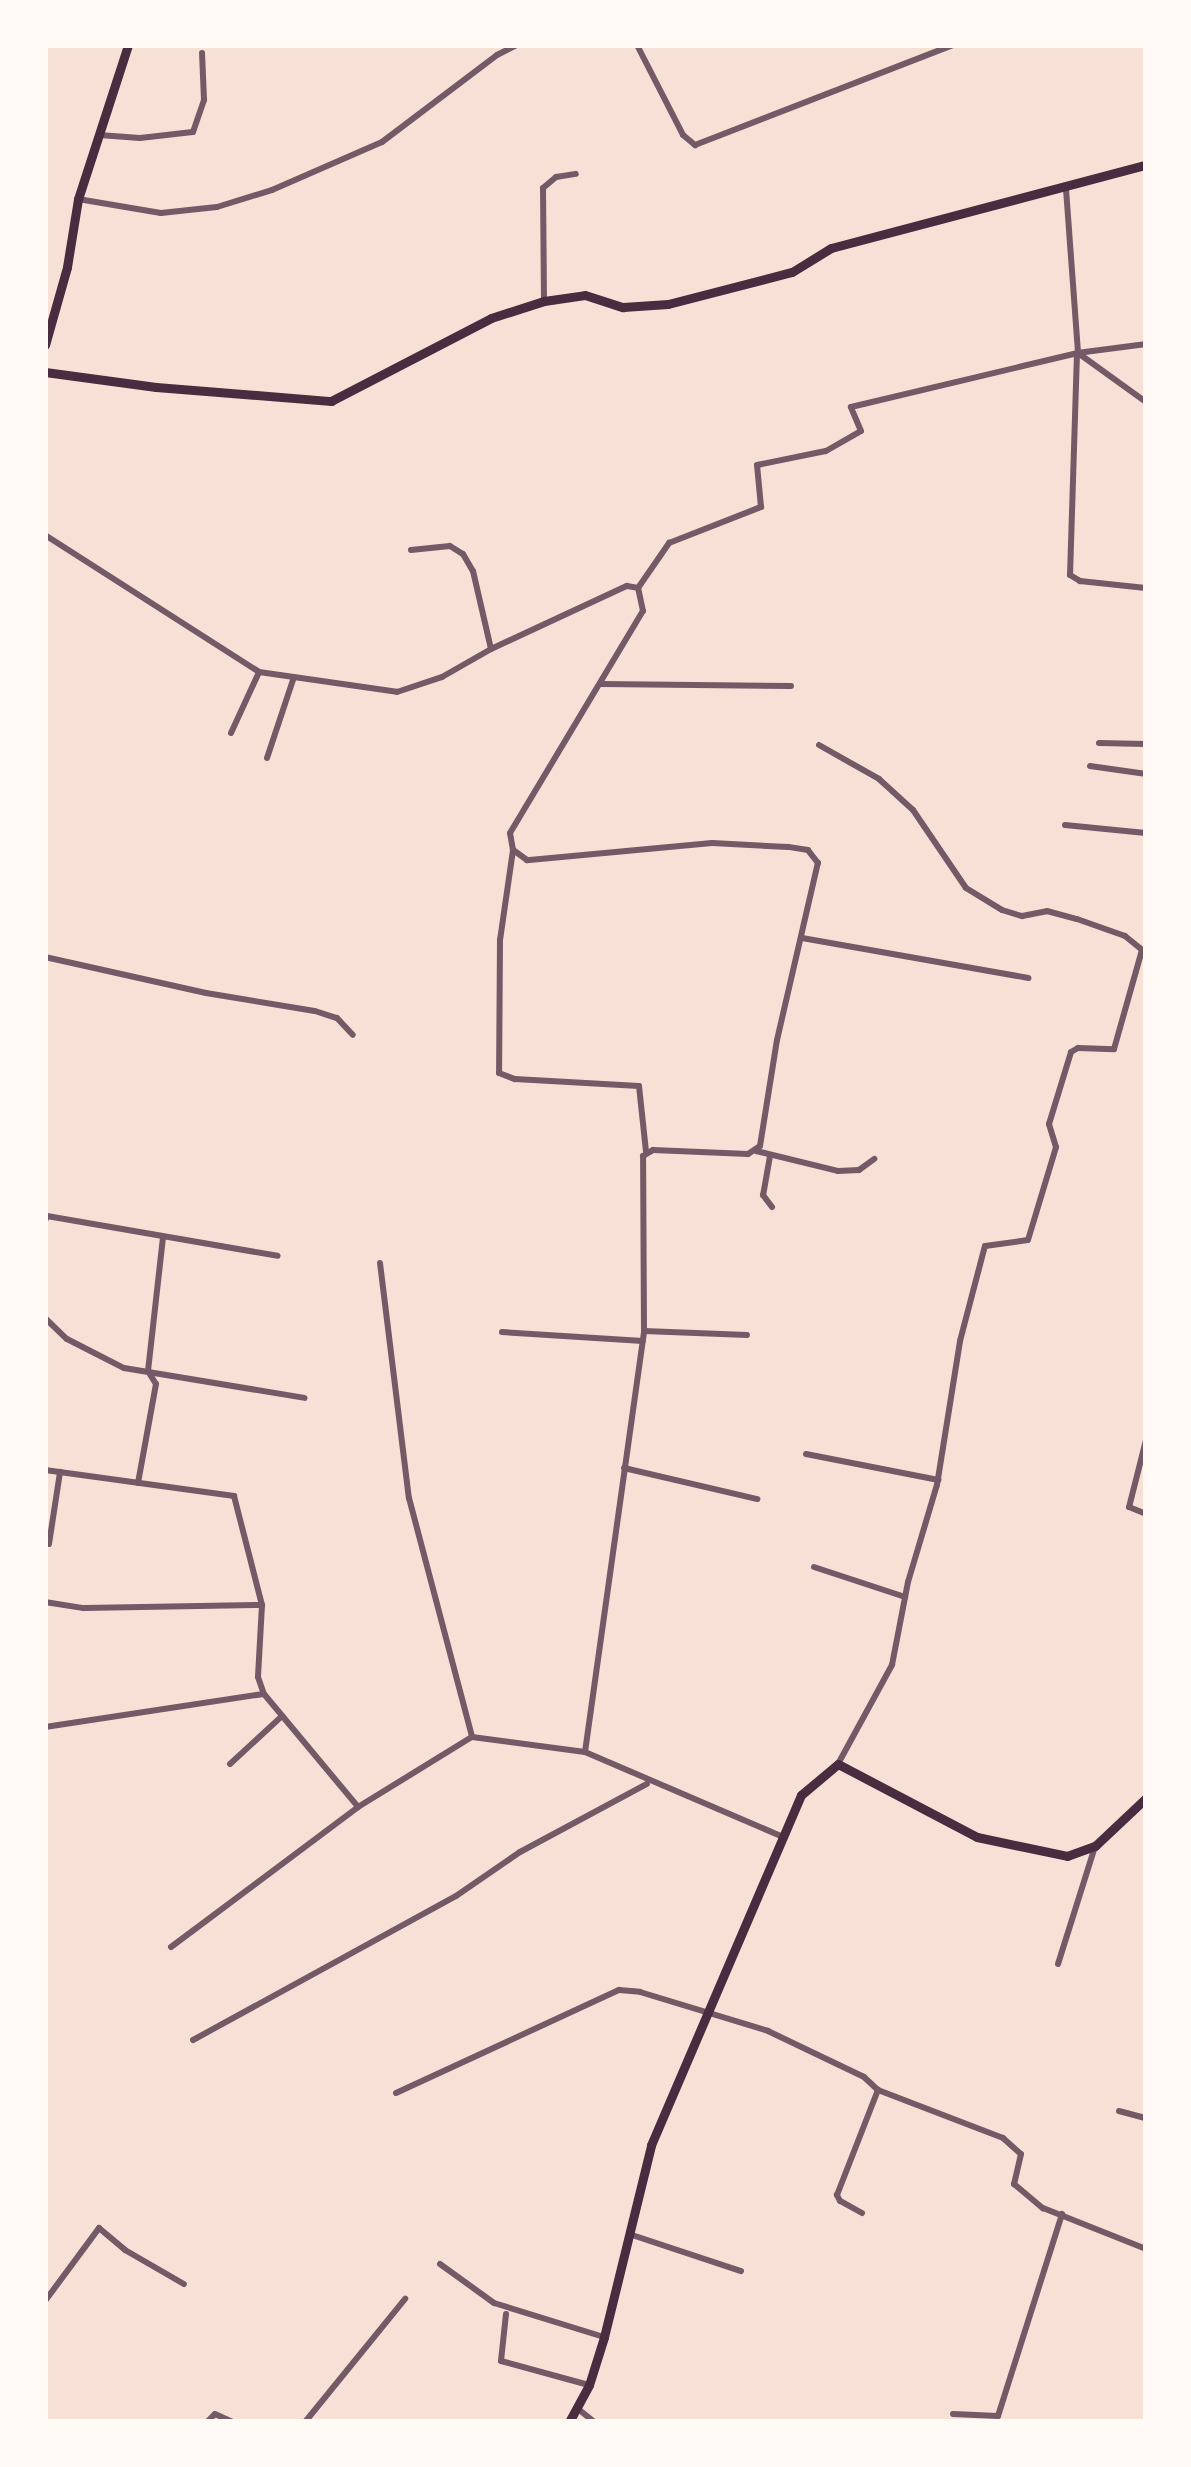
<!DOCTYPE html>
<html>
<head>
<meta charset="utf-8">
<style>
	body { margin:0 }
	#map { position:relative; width:1191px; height:2467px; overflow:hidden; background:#f7e1d7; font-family:Quicksand,sans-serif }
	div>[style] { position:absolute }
	.minor>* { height:6px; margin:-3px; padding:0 3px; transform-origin:3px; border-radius:3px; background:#755966 }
	.secondary>* { height:9px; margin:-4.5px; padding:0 4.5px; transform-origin:4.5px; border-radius:4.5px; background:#4a2c40 }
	span { translate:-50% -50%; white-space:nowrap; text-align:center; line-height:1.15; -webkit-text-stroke:8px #fffaf5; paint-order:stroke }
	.frame { position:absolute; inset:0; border:48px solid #fffaf5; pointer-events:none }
</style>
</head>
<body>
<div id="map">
	<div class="minor">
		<div style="left:637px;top:45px;width:101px;rotate:62.9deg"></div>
		<div style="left:683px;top:135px;width:16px;rotate:40deg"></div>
		<div style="left:695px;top:145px;width:277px;rotate:-21.2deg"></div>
		<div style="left:99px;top:135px;width:41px;rotate:4.2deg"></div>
		<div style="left:140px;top:138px;width:53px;rotate:-6.5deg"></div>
		<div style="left:193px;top:132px;width:34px;rotate:-71deg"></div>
		<div style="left:204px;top:100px;width:47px;rotate:-92.4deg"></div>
		<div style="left:1066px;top:189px;width:163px;rotate:85.8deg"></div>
		<div style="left:78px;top:199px;width:84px;rotate:9.6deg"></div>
		<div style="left:161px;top:213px;width:56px;rotate:-6.1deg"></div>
		<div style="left:217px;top:207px;width:58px;rotate:-17.2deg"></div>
		<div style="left:272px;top:190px;width:120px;rotate:-23.6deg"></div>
		<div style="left:382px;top:142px;width:144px;rotate:-37.1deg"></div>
		<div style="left:497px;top:55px;width:22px;rotate:-27deg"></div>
		<div style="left:544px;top:301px;width:113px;rotate:-90.5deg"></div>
		<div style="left:543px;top:188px;width:17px;rotate:-40deg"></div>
		<div style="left:556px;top:177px;width:20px;rotate:-9deg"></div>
		<div style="left:1077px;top:353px;width:222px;rotate:91.8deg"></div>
		<div style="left:1070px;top:575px;width:12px;rotate:31deg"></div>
		<div style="left:1080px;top:581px;width:66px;rotate:6.1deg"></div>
		<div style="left:1078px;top:353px;width:84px;rotate:35.8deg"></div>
		<div style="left:45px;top:535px;width:254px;rotate:32.6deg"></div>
		<div style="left:259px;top:672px;width:139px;rotate:8.2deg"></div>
		<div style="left:397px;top:692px;width:47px;rotate:-18.4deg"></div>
		<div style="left:442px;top:677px;width:56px;rotate:-29.7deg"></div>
		<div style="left:491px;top:649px;width:150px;rotate:-24.9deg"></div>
		<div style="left:627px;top:586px;width:11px;rotate:10deg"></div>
		<div style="left:638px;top:588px;width:55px;rotate:-55.4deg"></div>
		<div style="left:669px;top:543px;width:99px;rotate:-21.4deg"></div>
		<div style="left:761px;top:507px;width:42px;rotate:-95.4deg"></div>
		<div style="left:757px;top:465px;width:70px;rotate:-11.5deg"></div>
		<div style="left:826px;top:451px;width:40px;rotate:-29.7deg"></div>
		<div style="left:861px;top:431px;width:26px;rotate:-113deg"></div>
		<div style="left:851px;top:407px;width:232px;rotate:-13.4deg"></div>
		<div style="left:1077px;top:353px;width:70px;rotate:-7.4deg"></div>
		<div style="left:411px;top:550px;width:39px;rotate:-6deg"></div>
		<div style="left:450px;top:546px;width:15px;rotate:32deg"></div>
		<div style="left:463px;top:554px;width:20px;rotate:60deg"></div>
		<div style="left:473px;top:571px;width:80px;rotate:77deg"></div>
		<div style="left:601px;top:684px;width:190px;rotate:0.6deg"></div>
		<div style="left:231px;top:733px;width:67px;rotate:-65.3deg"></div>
		<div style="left:1099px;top:743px;width:47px;rotate:1.2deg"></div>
		<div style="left:819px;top:745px;width:69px;rotate:29.5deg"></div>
		<div style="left:879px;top:779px;width:46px;rotate:42.4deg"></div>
		<div style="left:913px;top:810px;width:94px;rotate:55.8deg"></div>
		<div style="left:966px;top:888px;width:42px;rotate:31.4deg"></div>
		<div style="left:1002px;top:910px;width:21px;rotate:17deg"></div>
		<div style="left:1022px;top:916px;width:25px;rotate:-11deg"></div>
		<div style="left:1047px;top:911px;width:31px;rotate:15deg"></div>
		<div style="left:1077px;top:919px;width:51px;rotate:19.5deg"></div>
		<div style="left:1125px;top:936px;width:26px;rotate:39deg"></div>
		<div style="left:267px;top:758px;width:85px;rotate:-71.6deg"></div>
		<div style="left:1090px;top:766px;width:57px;rotate:8.1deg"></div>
		<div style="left:1065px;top:825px;width:81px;rotate:5.6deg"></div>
		<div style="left:513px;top:850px;width:91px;rotate:98.2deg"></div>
		<div style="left:500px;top:940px;width:133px;rotate:90.4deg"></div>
		<div style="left:499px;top:1073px;width:17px;rotate:21deg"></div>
		<div style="left:515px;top:1079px;width:124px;rotate:3.2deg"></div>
		<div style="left:639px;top:1086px;width:65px;rotate:83.9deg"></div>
		<div style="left:802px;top:938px;width:230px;rotate:10deg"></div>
		<div style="left:45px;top:957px;width:165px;rotate:12.6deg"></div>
		<div style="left:206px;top:993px;width:110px;rotate:9.4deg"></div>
		<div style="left:315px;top:1011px;width:23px;rotate:18deg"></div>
		<div style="left:337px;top:1018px;width:23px;rotate:47deg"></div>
		<div style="left:756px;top:1151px;width:84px;rotate:13.7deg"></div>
		<div style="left:838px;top:1171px;width:21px;rotate:-3deg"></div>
		<div style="left:859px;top:1170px;width:19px;rotate:-36deg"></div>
		<div style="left:770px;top:1156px;width:40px;rotate:100deg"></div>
		<div style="left:763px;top:1195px;width:15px;rotate:53deg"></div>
		<div style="left:45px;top:1221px;width:5px;rotate:-68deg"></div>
		<div style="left:47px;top:1216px;width:234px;rotate:9.8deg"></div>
		<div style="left:380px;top:1263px;width:237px;rotate:83deg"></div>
		<div style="left:409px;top:1498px;width:247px;rotate:75.2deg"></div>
		<div style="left:45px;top:1318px;width:30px;rotate:44deg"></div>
		<div style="left:67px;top:1339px;width:64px;rotate:27deg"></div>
		<div style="left:124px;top:1368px;width:183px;rotate:9.4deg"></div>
		<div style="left:644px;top:1331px;width:103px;rotate:2.2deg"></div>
		<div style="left:502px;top:1332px;width:141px;rotate:3.7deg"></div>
		<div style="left:1146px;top:1440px;width:69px;rotate:104.2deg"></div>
		<div style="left:1129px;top:1507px;width:18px;rotate:22deg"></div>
		<div style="left:806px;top:1454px;width:135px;rotate:11.1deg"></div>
		<div style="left:624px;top:1468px;width:137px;rotate:13.1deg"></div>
		<div style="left:45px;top:1470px;width:191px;rotate:7.8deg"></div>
		<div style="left:234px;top:1496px;width:113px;rotate:75.6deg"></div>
		<div style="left:262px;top:1605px;width:72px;rotate:93.2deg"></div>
		<div style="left:258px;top:1677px;width:18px;rotate:71deg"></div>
		<div style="left:264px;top:1694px;width:147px;rotate:50.2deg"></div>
		<div style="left:358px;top:1807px;width:134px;rotate:-31.6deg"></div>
		<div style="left:472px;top:1737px;width:114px;rotate:7.6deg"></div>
		<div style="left:585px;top:1752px;width:215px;rotate:23.2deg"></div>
		<div style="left:138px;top:1483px;width:101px;rotate:-79.7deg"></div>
		<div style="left:156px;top:1384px;width:15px;rotate:-122deg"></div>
		<div style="left:148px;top:1371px;width:134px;rotate:-83.6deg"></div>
		<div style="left:49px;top:1544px;width:73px;rotate:-81.3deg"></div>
		<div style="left:814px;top:1567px;width:96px;rotate:18.2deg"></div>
		<div style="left:45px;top:1602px;width:39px;rotate:9deg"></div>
		<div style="left:84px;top:1608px;width:178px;rotate:-1deg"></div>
		<div style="left:45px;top:1727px;width:221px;rotate:-8.6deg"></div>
		<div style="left:585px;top:1752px;width:425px;rotate:-82deg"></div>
		<div style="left:644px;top:1331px;width:175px;rotate:-90.3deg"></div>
		<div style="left:643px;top:1156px;width:12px;rotate:-31deg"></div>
		<div style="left:653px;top:1150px;width:95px;rotate:2.4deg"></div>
		<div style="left:748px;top:1154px;width:14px;rotate:-34deg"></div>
		<div style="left:760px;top:1146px;width:107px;rotate:-80.9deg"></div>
		<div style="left:777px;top:1040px;width:182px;rotate:-77deg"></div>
		<div style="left:818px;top:863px;width:16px;rotate:-128deg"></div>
		<div style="left:808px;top:850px;width:20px;rotate:-171deg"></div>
		<div style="left:788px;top:847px;width:76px;rotate:-177deg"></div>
		<div style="left:712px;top:843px;width:186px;rotate:174.7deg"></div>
		<div style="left:527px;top:860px;width:17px;rotate:-144deg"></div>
		<div style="left:513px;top:850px;width:17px;rotate:-100deg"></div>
		<div style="left:510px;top:833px;width:259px;rotate:-59.1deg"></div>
		<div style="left:643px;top:611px;width:24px;rotate:-102deg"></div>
		<div style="left:230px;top:1764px;width:71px;rotate:-42.7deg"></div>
		<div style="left:838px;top:1764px;width:113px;rotate:-61.4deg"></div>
		<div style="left:892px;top:1665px;width:85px;rotate:-79.1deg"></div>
		<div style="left:908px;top:1582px;width:101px;rotate:-73.4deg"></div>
		<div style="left:937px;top:1485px;width:146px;rotate:-80.9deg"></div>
		<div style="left:960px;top:1341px;width:98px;rotate:-75.3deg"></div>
		<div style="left:985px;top:1246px;width:43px;rotate:-7.9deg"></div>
		<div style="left:1028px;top:1240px;width:97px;rotate:-73.2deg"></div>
		<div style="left:1056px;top:1147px;width:24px;rotate:-107deg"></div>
		<div style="left:1049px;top:1124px;width:75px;rotate:-73deg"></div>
		<div style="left:1071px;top:1052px;width:8px;rotate:-30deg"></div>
		<div style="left:1078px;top:1048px;width:36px;rotate:2deg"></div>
		<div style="left:1114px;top:1049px;width:103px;rotate:-74.2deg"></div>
		<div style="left:171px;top:1947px;width:234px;rotate:-36.8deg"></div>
		<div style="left:1058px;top:1964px;width:123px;rotate:-72.5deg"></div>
		<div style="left:193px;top:2040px;width:300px;rotate:-28.7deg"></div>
		<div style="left:456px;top:1896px;width:78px;rotate:-34.5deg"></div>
		<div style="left:520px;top:1852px;width:144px;rotate:-28.2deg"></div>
		<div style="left:396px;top:2093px;width:246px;rotate:-24.8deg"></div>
		<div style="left:619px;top:1990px;width:21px;rotate:5deg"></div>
		<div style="left:640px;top:1992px;width:134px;rotate:16.9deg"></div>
		<div style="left:768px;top:2031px;width:106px;rotate:25.6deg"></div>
		<div style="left:864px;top:2077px;width:19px;rotate:43deg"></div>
		<div style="left:878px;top:2090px;width:134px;rotate:21deg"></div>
		<div style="left:1003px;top:2138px;width:24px;rotate:42deg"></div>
		<div style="left:1021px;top:2154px;width:31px;rotate:103deg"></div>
		<div style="left:1014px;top:2184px;width:38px;rotate:40deg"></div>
		<div style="left:1043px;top:2208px;width:111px;rotate:21.7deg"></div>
		<div style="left:1119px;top:2111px;width:28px;rotate:15deg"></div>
		<div style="left:862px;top:2213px;width:25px;rotate:-151deg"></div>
		<div style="left:840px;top:2201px;width:7px;rotate:-117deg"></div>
		<div style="left:837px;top:2195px;width:113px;rotate:-68.7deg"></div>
		<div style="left:629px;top:2234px;width:118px;rotate:18.3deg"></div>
		<div style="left:440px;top:2264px;width:67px;rotate:35.8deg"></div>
		<div style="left:494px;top:2303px;width:115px;rotate:17.2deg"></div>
		<div style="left:45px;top:2301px;width:91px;rotate:-53.5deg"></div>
		<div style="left:99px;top:2228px;width:34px;rotate:40deg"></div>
		<div style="left:125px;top:2250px;width:68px;rotate:30deg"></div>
		<div style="left:506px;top:2314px;width:47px;rotate:96.1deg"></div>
		<div style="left:501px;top:2361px;width:91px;rotate:15.3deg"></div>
		<div style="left:577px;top:2408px;width:22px;rotate:39deg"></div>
		<div style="left:953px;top:2414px;width:45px;rotate:2.5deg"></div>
		<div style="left:998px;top:2416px;width:212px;rotate:-72.4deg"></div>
		<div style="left:207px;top:2422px;width:11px;rotate:-45deg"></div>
		<div style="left:215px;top:2414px;width:20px;rotate:24deg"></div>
		<div style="left:305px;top:2422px;width:159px;rotate:-50.9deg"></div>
	</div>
	<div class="secondary">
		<div style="left:45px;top:345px;width:81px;rotate:-74.2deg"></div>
		<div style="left:67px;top:267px;width:69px;rotate:-80.8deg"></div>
		<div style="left:78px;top:199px;width:162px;rotate:-72deg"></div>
		<div style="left:45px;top:372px;width:112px;rotate:7.7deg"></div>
		<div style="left:156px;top:387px;width:176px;rotate:4.6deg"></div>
		<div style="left:331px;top:401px;width:180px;rotate:-27.4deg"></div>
		<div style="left:491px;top:318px;width:56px;rotate:-17.8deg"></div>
		<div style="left:544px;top:301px;width:41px;rotate:-8.3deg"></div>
		<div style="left:585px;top:295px;width:40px;rotate:18deg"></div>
		<div style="left:623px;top:307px;width:45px;rotate:-3.8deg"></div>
		<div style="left:668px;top:304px;width:128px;rotate:-14.5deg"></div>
		<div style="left:792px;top:272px;width:46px;rotate:-31.6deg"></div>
		<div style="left:831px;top:248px;width:326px;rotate:-14.8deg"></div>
		<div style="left:569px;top:2422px;width:42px;rotate:-61.6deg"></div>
		<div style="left:589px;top:2385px;width:50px;rotate:-72.6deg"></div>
		<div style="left:604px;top:2337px;width:198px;rotate:-76.2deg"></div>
		<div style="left:651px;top:2145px;width:381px;rotate:-66.8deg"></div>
		<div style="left:801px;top:1795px;width:48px;rotate:-40deg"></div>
		<div style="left:838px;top:1764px;width:157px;rotate:27.7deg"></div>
		<div style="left:977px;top:1837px;width:92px;rotate:11.9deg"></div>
		<div style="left:1067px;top:1856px;width:30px;rotate:-20deg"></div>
		<div style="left:1095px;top:1846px;width:70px;rotate:-43.3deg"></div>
	</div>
	<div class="frame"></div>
</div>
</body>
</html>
